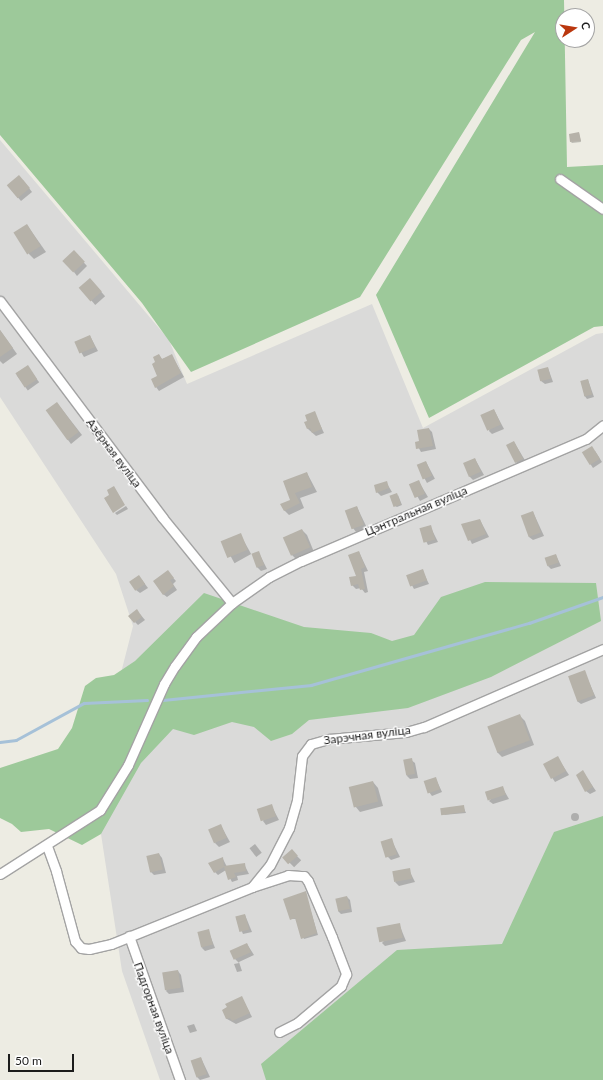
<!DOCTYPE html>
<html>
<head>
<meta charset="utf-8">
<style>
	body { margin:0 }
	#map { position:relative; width:603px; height:1080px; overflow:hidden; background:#edece3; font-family:Lato,sans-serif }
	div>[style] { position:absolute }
	.residential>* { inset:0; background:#dadad9 }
	.forest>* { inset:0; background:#9dc99a }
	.shadow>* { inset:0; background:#0003; transform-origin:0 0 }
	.round { border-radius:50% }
	.stream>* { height:2.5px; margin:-1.25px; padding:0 1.25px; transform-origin:1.25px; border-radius:1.25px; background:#a6c1d8 }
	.building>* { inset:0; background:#b6b2a9; transform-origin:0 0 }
	.roads { filter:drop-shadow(1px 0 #a3a3a3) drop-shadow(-1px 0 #a3a3a3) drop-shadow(0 1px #a3a3a3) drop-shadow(0 -1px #a3a3a3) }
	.minor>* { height:9px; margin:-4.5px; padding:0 4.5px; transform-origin:4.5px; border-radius:4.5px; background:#fff }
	span { translate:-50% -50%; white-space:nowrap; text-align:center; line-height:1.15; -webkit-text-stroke:3px #fff; paint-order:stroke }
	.street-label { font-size:12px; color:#1c1c1c }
	.north { position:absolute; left:555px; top:8px; width:40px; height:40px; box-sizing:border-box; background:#fff; border:1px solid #a4a4a4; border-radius:50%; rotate:78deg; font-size:11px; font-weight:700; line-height:16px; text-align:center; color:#1c1c1c }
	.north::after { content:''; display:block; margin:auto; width:14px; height:18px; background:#ba370e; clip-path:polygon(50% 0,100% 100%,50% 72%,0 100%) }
	.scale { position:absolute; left:8px; top:1054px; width:66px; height:18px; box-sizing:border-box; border:2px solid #1c1c1c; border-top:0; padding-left:5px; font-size:12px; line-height:14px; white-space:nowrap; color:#1c1c1c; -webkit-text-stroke:3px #fff; paint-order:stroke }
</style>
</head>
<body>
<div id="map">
	<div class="residential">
		<div style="clip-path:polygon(0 140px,169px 340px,187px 384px,372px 304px,423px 428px,596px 334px,603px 333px,603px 1080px,160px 1080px,122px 971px,93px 782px,133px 626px,116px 574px,0 397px)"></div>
	</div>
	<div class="forest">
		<div style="clip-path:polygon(0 0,564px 0,567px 167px,603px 165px,603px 326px,594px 327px,429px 418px,376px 295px,535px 32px,521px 40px,360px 297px,191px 372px,142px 303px,0 135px)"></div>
		<div style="clip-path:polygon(485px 582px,596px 583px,601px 621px,491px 677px,408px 708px,309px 720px,292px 734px,271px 741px,254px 727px,232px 722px,194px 735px,173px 729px,141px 763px,101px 834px,82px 845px,49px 829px,21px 832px,12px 824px,0 818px,0 768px,58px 749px,72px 728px,85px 686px,96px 678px,114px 675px,135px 661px,204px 593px,304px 627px,371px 633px,392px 641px,414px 635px,441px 597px)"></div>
		<div style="clip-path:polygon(603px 816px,603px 1080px,266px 1080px,261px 1064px,397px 950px,502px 944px,554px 832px)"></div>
	</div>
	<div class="shadow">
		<div style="clip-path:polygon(579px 133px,581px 142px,572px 143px,571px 142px)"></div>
		<div style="clip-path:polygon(23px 180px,32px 192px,21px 201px,8px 186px)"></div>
		<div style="clip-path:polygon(27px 225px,46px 252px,34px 259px,29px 254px)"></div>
		<div style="clip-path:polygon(77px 255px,87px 266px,77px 276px,74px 272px)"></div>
		<div style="left:90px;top:279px;width:23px;height:13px;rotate:49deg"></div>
		<div style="clip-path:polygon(0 330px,17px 354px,3px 364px,0 361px)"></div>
		<div style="clip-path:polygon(90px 336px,98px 351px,84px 357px,75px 342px)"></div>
		<div style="clip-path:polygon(159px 356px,162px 359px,172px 356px,184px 377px,159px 391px,156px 387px)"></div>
		<div style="left:28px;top:367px;width:19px;height:14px;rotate:54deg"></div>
		<div style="clip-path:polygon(548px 368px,553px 382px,545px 384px,541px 381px)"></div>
		<div style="clip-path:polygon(588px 380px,594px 397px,587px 399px,584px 395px)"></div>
		<div style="clip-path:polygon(57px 403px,82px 435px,71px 444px,68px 440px)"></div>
		<div style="clip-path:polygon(494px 410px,504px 429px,492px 434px,489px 431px)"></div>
		<div style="clip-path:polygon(314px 412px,324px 433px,316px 436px,308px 429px,308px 421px)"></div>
		<div style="clip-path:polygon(429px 429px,432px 432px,436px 449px,421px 452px,416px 443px,420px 442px)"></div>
		<div style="clip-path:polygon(514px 442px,526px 462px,519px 466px,516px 462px)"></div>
		<div style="clip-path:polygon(595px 451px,602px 462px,593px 468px,583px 453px)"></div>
		<div style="clip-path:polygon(475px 459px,484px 475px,473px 480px,469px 476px)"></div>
		<div style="left:426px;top:462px;width:19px;height:9px;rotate:62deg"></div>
		<div style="clip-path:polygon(307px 473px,317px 492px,300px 498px,304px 508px,289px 515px,284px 510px,291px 500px,284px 482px)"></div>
		<div style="clip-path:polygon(386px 482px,392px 492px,381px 496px,377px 492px)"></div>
		<div style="clip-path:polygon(419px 482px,428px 497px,420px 501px,411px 485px)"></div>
		<div style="clip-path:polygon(398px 495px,402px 505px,397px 507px,395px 506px)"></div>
		<div style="clip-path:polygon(126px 506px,128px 509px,117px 515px,115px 513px)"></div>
		<div style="clip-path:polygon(357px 507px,367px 528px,356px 532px,353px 528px)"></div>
		<div style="clip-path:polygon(533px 512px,544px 536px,533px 540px,529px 537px)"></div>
		<div style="clip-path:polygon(480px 520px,489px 537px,472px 544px,463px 525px)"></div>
		<div style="clip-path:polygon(430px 526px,438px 542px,428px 545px,420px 529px)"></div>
		<div style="clip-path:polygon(302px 530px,307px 535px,314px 552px,297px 560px,292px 555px)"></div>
		<div style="left:240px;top:534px;width:23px;height:19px;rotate:61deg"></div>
		<div style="clip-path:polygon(359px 552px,368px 571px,364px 572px,368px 592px,365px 593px,361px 588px,356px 589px,352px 585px,357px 577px)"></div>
		<div style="clip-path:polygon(259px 553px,267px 569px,261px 571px,257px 567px)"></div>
		<div style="clip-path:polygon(556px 555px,561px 566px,551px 569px,548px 566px)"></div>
		<div style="clip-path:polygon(422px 570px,429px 584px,414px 589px,407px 576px)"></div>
		<div style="clip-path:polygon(168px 572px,176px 581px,173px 584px,177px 590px,167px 597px,163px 594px)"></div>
		<div style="clip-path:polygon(142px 580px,148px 588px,140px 593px,136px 590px)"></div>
		<div style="clip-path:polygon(140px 614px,145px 620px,138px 625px,135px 622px)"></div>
		<div style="clip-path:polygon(584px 671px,596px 698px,581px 704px,577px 701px)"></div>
		<div style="clip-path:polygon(520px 716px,525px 721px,534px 745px,502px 757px,497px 752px)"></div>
		<div style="clip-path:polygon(558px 758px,569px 775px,555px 782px,544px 765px)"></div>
		<div style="clip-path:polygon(411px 760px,415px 763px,418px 778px,410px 779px,407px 776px)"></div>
		<div style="clip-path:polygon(583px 772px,596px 791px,590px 794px,586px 791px)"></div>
		<div style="clip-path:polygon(436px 779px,442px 792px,432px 796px,429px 792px)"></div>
		<div style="clip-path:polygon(373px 782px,378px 788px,383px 806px,360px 812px,355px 806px)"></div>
		<div style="clip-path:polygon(502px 787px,509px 799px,493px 804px,489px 801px)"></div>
		<div style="clip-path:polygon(271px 805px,279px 820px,266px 825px,263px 821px)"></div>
		<div style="clip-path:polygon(463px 806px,466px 813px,443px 815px)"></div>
		<div class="round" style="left:571px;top:813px;width:8px;height:8px"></div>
		<div style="clip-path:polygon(221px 826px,230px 842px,219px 847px,215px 843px)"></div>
		<div style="clip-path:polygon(391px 839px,400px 857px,391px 860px,388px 857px)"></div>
		<div style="left:255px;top:844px;width:11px;height:7px;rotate:52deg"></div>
		<div style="left:292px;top:851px;width:13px;height:10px;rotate:45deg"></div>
		<div style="clip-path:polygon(159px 854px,162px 858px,166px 873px,154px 875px,151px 872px)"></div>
		<div style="clip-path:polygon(223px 859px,227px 867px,244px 864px,249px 874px,237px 876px,238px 880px,232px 882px,226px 870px,218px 875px,215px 872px)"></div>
		<div style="clip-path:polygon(409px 870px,415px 882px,399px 886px,395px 882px)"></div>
		<div style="clip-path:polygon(305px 892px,318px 935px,304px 939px,296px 919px,291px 919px)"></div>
		<div style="clip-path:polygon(347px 897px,350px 900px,352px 912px,341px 914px,338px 911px)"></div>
		<div style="clip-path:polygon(245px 915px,252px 932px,243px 934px,236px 918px)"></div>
		<div style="clip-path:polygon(399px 924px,406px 941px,385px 946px,382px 943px)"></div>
		<div style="clip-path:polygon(208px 930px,215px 948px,205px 951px,202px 948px)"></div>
		<div style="clip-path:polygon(247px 944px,254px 955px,239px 962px,242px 971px,237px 972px,234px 964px,239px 963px,235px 959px)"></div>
		<div style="clip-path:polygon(178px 971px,181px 975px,184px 992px,169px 994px,166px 991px)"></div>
		<div style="clip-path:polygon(242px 998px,252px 1017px,236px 1024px,227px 1019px,223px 1010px)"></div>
		<div style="clip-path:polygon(194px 1024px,197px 1031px,190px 1033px,187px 1026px)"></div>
		<div style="clip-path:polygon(201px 1058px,210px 1077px,200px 1080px,197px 1077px)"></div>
	</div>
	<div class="stream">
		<div style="left:163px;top:700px;width:149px;rotate:-5.8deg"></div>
		<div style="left:311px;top:685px;width:227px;rotate:-15.9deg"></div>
		<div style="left:529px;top:623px;width:78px;rotate:-19.4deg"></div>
		<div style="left:0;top:742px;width:16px;rotate:-7deg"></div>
		<div style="left:16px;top:740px;width:77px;rotate:-28.6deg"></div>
		<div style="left:84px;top:703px;width:63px;rotate:-2.7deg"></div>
	</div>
	<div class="building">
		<div style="clip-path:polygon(579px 132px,581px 141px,570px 142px,569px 134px)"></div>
		<div style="left:19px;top:175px;width:17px;height:16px;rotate:50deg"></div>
		<div style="left:27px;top:224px;width:26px;height:16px;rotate:58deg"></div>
		<div style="left:74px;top:250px;width:16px;height:16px;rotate:47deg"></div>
		<div style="left:90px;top:278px;width:18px;height:15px;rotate:49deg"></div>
		<div style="clip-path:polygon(0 330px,13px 348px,0 357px)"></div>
		<div style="left:90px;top:335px;width:13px;height:17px;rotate:67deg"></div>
		<div style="clip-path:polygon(159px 354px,162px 359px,172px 354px,181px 373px,155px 388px,151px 379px,157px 376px,152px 364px,155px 362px,153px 357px)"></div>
		<div style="left:28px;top:365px;width:17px;height:15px;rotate:57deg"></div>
		<div style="left:548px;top:367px;width:12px;height:11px;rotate:76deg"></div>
		<div style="left:588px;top:379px;width:16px;height:8px;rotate:75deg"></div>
		<div style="left:57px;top:402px;width:37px;height:14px;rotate:54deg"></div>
		<div style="left:494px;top:409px;width:17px;height:15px;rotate:66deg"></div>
		<div style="clip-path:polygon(315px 411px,322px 429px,312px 433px,310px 428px,307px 429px,304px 422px,307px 421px,305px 415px)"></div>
		<div style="clip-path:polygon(429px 428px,433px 446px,416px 449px,415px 442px,419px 441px,417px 430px)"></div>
		<div style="left:514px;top:441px;width:20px;height:9px;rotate:63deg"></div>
		<div style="left:592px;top:446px;width:15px;height:12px;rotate:58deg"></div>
		<div style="left:475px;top:458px;width:15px;height:13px;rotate:67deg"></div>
		<div style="left:426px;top:461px;width:16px;height:10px;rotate:68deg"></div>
		<div style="clip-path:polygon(307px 472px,312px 487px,295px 493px,300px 503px,284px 511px,280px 504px,290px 500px,283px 481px)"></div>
		<div style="left:419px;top:480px;width:15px;height:11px;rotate:67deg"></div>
		<div style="clip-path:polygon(387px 481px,389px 488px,376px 493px,374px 485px)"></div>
		<div style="clip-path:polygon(114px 486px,125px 505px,113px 513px,104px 498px,109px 495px,107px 490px)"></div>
		<div style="left:397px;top:493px;width:12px;height:8px;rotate:70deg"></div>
		<div style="left:357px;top:506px;width:20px;height:13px;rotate:70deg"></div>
		<div style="left:533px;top:511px;width:23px;height:13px;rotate:70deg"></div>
		<div style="clip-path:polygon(480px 519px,486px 534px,468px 541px,461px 524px)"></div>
		<div style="left:431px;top:525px;width:15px;height:12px;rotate:74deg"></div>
		<div style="left:302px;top:529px;width:20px;height:21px;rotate:66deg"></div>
		<div style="left:241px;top:533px;width:18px;height:22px;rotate:68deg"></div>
		<div style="left:259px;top:551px;width:15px;height:8px;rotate:70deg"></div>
		<div style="clip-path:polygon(359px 551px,365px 567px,361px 569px,365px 589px,360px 590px,358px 584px,351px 586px,349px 577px,356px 576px,348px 555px)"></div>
		<div style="left:556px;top:554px;width:9px;height:12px;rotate:72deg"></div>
		<div style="left:423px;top:569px;width:12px;height:18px;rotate:70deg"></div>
		<div style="clip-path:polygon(168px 570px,174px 578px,170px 580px,174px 586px,163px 595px,153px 581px)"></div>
		<div style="left:139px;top:575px;width:11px;height:12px;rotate:56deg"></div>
		<div style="clip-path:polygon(137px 609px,142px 617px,134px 623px,128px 616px)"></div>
		<div style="left:585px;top:670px;width:27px;height:18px;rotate:70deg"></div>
		<div style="left:520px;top:714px;width:28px;height:35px;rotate:69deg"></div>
		<div style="left:558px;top:756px;width:17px;height:17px;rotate:62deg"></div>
		<div style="left:412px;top:758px;width:16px;height:9px;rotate:79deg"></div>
		<div style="clip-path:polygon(583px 770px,593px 787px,585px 792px,576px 775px)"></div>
		<div style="left:436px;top:777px;width:13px;height:13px;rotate:72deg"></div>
		<div style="left:373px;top:781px;width:21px;height:25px;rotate:76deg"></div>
		<div style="left:503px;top:786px;width:9px;height:19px;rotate:72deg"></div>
		<div style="left:272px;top:804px;width:13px;height:16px;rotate:72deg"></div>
		<div style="left:464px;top:805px;width:7px;height:24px;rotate:82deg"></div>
		<div style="left:221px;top:824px;width:15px;height:14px;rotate:67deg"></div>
		<div style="left:392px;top:838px;width:17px;height:12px;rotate:73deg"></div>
		<div style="left:292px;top:849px;width:9px;height:13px;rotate:49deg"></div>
		<div style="left:159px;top:853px;width:17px;height:13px;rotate:77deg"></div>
		<div style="clip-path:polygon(223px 857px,224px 866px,245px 863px,246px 871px,234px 873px,236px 877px,228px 880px,224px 867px,214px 873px,208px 863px)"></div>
		<div style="left:410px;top:868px;width:11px;height:18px;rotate:80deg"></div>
		<div style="clip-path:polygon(306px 891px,317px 933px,301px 939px,295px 918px,290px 920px,283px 899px)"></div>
		<div style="left:347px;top:896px;width:13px;height:12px;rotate:77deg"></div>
		<div style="left:245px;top:914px;width:16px;height:10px;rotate:75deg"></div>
		<div style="left:400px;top:923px;width:15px;height:24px;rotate:79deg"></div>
		<div style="left:209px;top:929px;width:16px;height:12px;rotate:76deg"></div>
		<div style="left:247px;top:943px;width:10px;height:19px;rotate:66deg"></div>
		<div style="left:178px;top:970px;width:18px;height:16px;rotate:81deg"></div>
		<div style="clip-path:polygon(242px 996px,250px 1013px,232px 1021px,230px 1018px,226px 1019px,222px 1010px,227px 1007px,225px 1004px)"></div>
		<div style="left:201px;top:1057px;width:18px;height:11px;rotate:71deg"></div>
	</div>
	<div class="roads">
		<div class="minor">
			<div style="left:560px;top:179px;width:52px;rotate:34.9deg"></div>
			<div style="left:0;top:301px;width:270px;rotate:53.1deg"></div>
			<div style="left:162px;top:517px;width:111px;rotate:50.9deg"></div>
			<div style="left:47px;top:846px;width:27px;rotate:70deg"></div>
			<div style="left:56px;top:871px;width:73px;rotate:74.8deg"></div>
			<div style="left:75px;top:941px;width:9px;rotate:49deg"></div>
			<div style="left:81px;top:948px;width:8px;rotate:7deg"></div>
			<div style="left:89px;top:949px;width:23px;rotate:-13deg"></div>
			<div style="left:111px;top:944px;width:152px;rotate:-22deg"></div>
			<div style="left:252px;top:887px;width:28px;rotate:-51deg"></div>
			<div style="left:270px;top:865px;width:42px;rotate:-62.8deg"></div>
			<div style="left:289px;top:828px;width:29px;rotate:-74deg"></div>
			<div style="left:297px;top:800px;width:44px;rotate:-83.5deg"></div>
			<div style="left:302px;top:756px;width:15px;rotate:-53deg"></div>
			<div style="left:311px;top:744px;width:19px;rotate:-16deg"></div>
			<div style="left:329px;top:739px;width:77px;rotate:-5.2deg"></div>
			<div style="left:406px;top:732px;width:19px;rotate:-16deg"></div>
			<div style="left:424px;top:727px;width:195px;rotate:-23.5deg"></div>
			<div style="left:0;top:874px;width:119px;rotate:-32.6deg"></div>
			<div style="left:100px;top:810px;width:53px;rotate:-58.1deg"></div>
			<div style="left:128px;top:765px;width:89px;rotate:-66deg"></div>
			<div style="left:164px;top:684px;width:21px;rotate:-59deg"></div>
			<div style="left:175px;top:666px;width:36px;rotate:-54deg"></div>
			<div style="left:196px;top:637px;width:50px;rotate:-43.4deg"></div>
			<div style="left:232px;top:603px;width:45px;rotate:-35.1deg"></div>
			<div style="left:269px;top:577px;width:36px;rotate:-27deg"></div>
			<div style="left:301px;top:561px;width:310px;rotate:-23.2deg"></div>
			<div style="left:586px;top:439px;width:22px;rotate:-39deg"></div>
			<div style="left:252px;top:887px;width:38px;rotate:-18deg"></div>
			<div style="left:288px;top:875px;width:16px;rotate:4deg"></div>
			<div style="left:304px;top:876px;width:6px;rotate:51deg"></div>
			<div style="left:308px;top:881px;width:61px;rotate:66.8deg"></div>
			<div style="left:332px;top:937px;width:40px;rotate:69deg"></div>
			<div style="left:346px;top:974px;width:13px;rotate:113deg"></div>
			<div style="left:341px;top:986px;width:57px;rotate:139.9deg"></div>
			<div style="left:297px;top:1023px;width:20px;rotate:153deg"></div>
			<div style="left:129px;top:936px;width:153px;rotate:70.5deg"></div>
		</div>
	</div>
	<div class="street-label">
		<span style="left:114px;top:453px;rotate:53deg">Азёрная вуліца</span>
		<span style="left:416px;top:511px;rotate:-23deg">Цэнтральная вуліца</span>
		<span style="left:367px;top:735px;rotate:-7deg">Зарэчная вуліца</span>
		<span style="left:154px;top:1008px;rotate:70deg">Падгорная вуліца</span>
	</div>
	<div class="north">С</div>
	<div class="scale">50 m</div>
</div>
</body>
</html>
